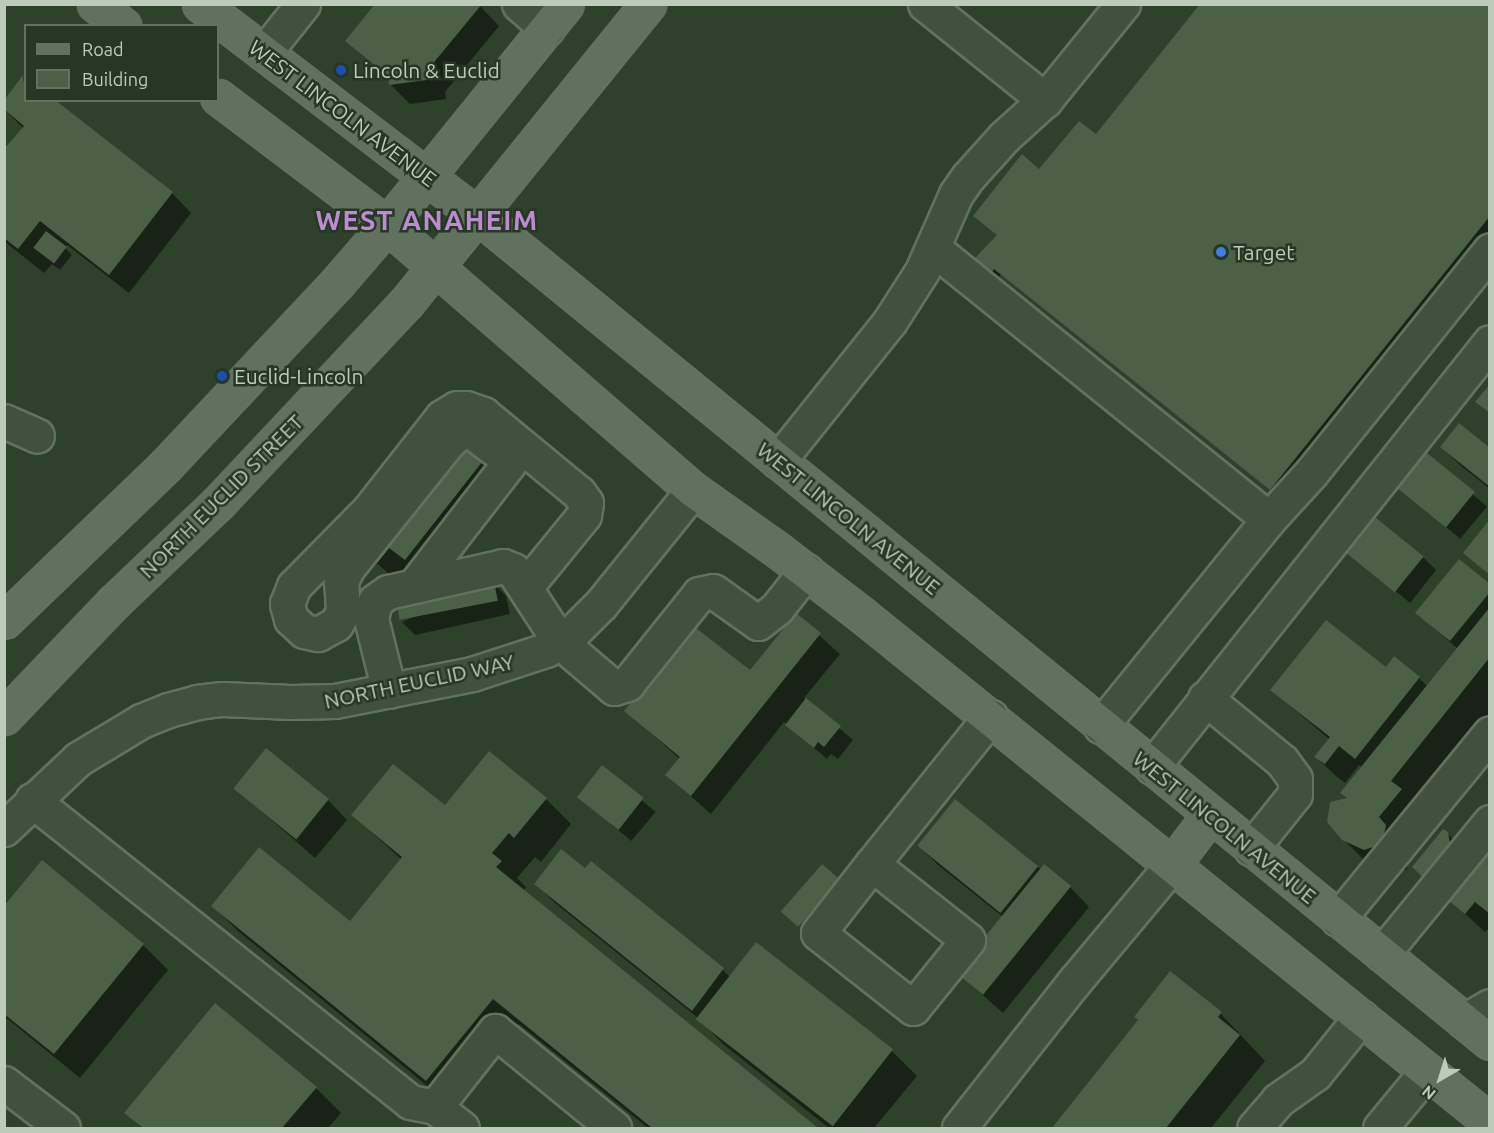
<!DOCTYPE html>
<html>
<head>
<meta charset="utf-8">
<style>
	body { margin:0 }
	#map { position:relative; width:1494px; height:1133px; overflow:hidden; background:#2e412a; font-family:Ubuntu,sans-serif }
	div>[style] { position:absolute }
	.shadow>* { inset:0; background:#0007; transform-origin:0 0 }
	.building>* { inset:0; background:#4b6047; transform-origin:0 0 }
	.roads { filter:drop-shadow(2px 0 #62725f) drop-shadow(-2px 0 #62725f) drop-shadow(0 2px #62725f) drop-shadow(0 -2px #62725f) }
	.minor>* { height:33px; margin:-16.5px; padding:0 16.5px; transform-origin:16.5px; border-radius:16.5px; background:#41513e }
	.major>* { height:33px; margin:-16.5px; padding:0 16.5px; transform-origin:16.5px; border-radius:16.5px; background:#60715d }
	.dots>* { width:16px; height:16px; translate:-50% -50%; box-sizing:border-box; border:3px solid #263723; border-radius:50% }
	span { translate:-50% -50%; white-space:nowrap; text-align:center; line-height:1.15; -webkit-text-stroke:5px #263723; paint-order:stroke }
	.poi-label { font-size:21px; color:#bdcbbb }
	.left { translate:0 -50%; text-align:left }
	.street-label { font-size:21px; color:#bdcbbb }
	.district-label { font-size:27px; color:#be8ad4; font-weight:700; letter-spacing:1.5px }
	.frame { position:absolute; inset:0; border:6px solid #bdcbbb; pointer-events:none }
	.legend { position:absolute; left:24px; top:24px; width:195px; height:78px; box-sizing:border-box; background:#263723; border:2px solid #627260; margin:0; padding:8px 10px; list-style:none; font-size:18px; color:#bdcbbb }
	.legend li { display:flex; align-items:center; gap:12px; height:30px }
	.legend b { width:30px; border:2px solid #627260 }
	.north { position:absolute; left:1410px; top:1049px; width:60px; height:60px; -webkit-text-stroke:4px #263723; paint-order:stroke; rotate:219deg; font-size:16px; font-weight:700; line-height:24px; text-align:center; color:#bdcbbb }
	.north::after { content:''; display:block; margin:auto; width:21px; height:27px; background:#bdcbbb; clip-path:polygon(50% 0,100% 100%,50% 72%,0 100%) }
</style>
</head>
<body>
<div id="map">
	<div class="shadow">
		<div style="clip-path:polygon(478px 4px,499px 26px,445px 92px,446px 99px,410px 104px,391px 85px,390px 79px,347px 40px)"></div>
		<div style="clip-path:polygon(1490px 4px,1490px 229px,1277px 495px,1001px 274px,999px 277px,983px 264px,1040px 171px,1096px 136px)"></div>
		<div style="clip-path:polygon(24px 77px,26px 100px,104px 142px,172px 193px,191px 213px,129px 293px,67px 245px,65px 248px,72px 255px,60px 270px,52px 264px,44px 273px,4px 241px,4px 152px,23px 128px,4px 109px,4px 101px)"></div>
		<div style="clip-path:polygon(468px 444px,505px 478px,397px 581px,354px 543px)"></div>
		<div style="clip-path:polygon(1442px 447px,1490px 450px,1490px 489px,1461px 466px)"></div>
		<div style="left:1422px;top:452px;width:85px;height:42px;rotate:40deg"></div>
		<div style="clip-path:polygon(1344px 548px,1423px 557px,1436px 570px,1410px 603px)"></div>
		<div style="clip-path:polygon(493px 583px,506px 596px,510px 614px,415px 635px,402px 622px)"></div>
		<div style="clip-path:polygon(1490px 586px,1490px 714px,1416px 806px,1407px 869px,1391px 875px,1369px 865px,1343px 839px,1349px 799px,1362px 767px,1359px 765px,1345px 783px,1336px 776px,1316px 757px,1330px 740px,1272px 690px,1386px 670px,1419px 678px,1428px 687px,1458px 649px,1417px 613px)"></div>
		<div style="clip-path:polygon(796px 615px,840px 654px,804px 698px,853px 740px,838px 759px,831px 754px,827px 759px,784px 722px,711px 814px,667px 775px,680px 759px,626px 711px,750px 672px)"></div>
		<div style="left:602px;top:767px;width:70px;height:38px;rotate:40deg"></div>
		<div style="clip-path:polygon(235px 788px,328px 800px,347px 820px,315px 858px)"></div>
		<div style="clip-path:polygon(546px 799px,571px 824px,541px 862px,535px 857px,517px 878px,526px 887px,523px 891px,816px 1128px,648px 1128px,519px 1024px,452px 1106px,238px 931px,213px 906px,350px 923px,402px 860px,353px 815px)"></div>
		<div style="clip-path:polygon(1447px 833px,1460px 846px,1441px 893px)"></div>
		<div style="clip-path:polygon(919px 846px,1038px 867px,1070px 887px,1089px 907px,1003px 1013px,958px 973px,1003px 917px,938px 865px)"></div>
		<div style="clip-path:polygon(1490px 852px,1490px 927px,1485px 932px,1450px 900px)"></div>
		<div style="clip-path:polygon(536px 884px,723px 970px,730px 977px,892px 1051px,917px 1076px,874px 1128px,829px 1128px,723px 1044px,698px 1018px,555px 903px)"></div>
		<div style="clip-path:polygon(4px 908px,143px 945px,168px 970px,80px 1078px,4px 1016px)"></div>
		<div style="clip-path:polygon(1221px 1014px,1265px 1061px,1211px 1128px,1054px 1128px,1140px 1020px)"></div>
		<div style="clip-path:polygon(316px 1088px,341px 1113px,328px 1128px,142px 1128px,126px 1113px)"></div>
	</div>
	<div class="building">
		<div style="clip-path:polygon(375px 4px,482px 4px,426px 72px,427px 80px,389px 85px,388px 76px,345px 41px)"></div>
		<div style="clip-path:polygon(1200px 4px,1490px 4px,1490px 216px,1270px 490px,994px 269px,992px 272px,975px 258px,997px 235px,973px 216px,1022px 154px,1039px 169px,1079px 121px,1096px 134px)"></div>
		<div style="clip-path:polygon(23px 75px,26px 100px,55px 100px,173px 192px,109px 275px,40px 221px,18px 249px,4px 238px,4px 149px,24px 126px,5px 110px,5px 99px)"></div>
		<div style="left:46px;top:231px;width:26px;height:21px;rotate:37deg"></div>
		<div style="clip-path:polygon(1490px 384px,1490px 413px,1475px 402px)"></div>
		<div style="clip-path:polygon(1459px 423px,1490px 448px,1490px 487px,1440px 447px)"></div>
		<div style="clip-path:polygon(468px 442px,486px 457px,405px 560px,389px 548px,377px 563px,352px 544px)"></div>
		<div style="left:1422px;top:449px;width:68px;height:46px;rotate:39deg"></div>
		<div style="left:1370px;top:513px;width:69px;height:46px;rotate:39deg"></div>
		<div style="clip-path:polygon(1490px 519px,1490px 575px,1463px 553px)"></div>
		<div style="clip-path:polygon(1459px 559px,1490px 584px,1490px 592px,1450px 641px,1415px 613px)"></div>
		<div style="left:494px;top:581px;width:20px;height:100px;rotate:79deg"></div>
		<div style="clip-path:polygon(1490px 607px,1490px 657px,1391px 781px,1402px 789px,1379px 817px,1386px 825px,1382px 844px,1364px 850px,1342px 840px,1327px 822px,1330px 802px,1347px 798px,1340px 793px)"></div>
		<div style="clip-path:polygon(796px 613px,821px 633px,691px 796px,665px 775px,680px 757px,624px 711px,692px 625px,750px 670px)"></div>
		<div style="clip-path:polygon(1326px 620px,1386px 667px,1394px 656px,1420px 677px,1355px 759px,1339px 746px,1325px 764px,1314px 757px,1330px 737px,1270px 690px)"></div>
		<div style="clip-path:polygon(806px 698px,841px 726px,824px 747px,818px 742px,814px 748px,785px 725px)"></div>
		<div style="left:266px;top:748px;width:81px;height:52px;rotate:39deg"></div>
		<div style="clip-path:polygon(489px 751px,547px 798px,514px 838px,509px 833px,492px 853px,502px 861px,496px 867px,818px 1128px,652px 1128px,493px 999px,426px 1081px,211px 906px,259px 847px,350px 921px,402px 857px,351px 815px,393px 764px,445px 805px)"></div>
		<div style="left:602px;top:765px;width:53px;height:41px;rotate:38deg"></div>
		<div style="left:955px;top:799px;width:107px;height:60px;rotate:39deg"></div>
		<div style="clip-path:polygon(1443px 829px,1448px 832px,1451px 850px,1427px 881px,1412px 867px)"></div>
		<div style="clip-path:polygon(561px 849px,585px 868px,591px 861px,724px 968px,692px 1011px,534px 884px)"></div>
		<div style="clip-path:polygon(1490px 850px,1490px 914px,1475px 902px,1465px 914px,1448px 900px)"></div>
		<div style="clip-path:polygon(42px 860px,144px 944px,54px 1054px,4px 1014px,4px 906px)"></div>
		<div style="left:822px;top:864px;width:23px;height:63px;rotate:41deg"></div>
		<div style="left:1044px;top:864px;width:35px;height:140px;rotate:39deg"></div>
		<div style="left:756px;top:942px;width:174px;height:98px;rotate:38deg"></div>
		<div style="clip-path:polygon(1170px 971px,1222px 1012px,1218px 1017px,1240px 1035px,1166px 1128px,1052px 1128px,1138px 1020px,1134px 1017px)"></div>
		<div style="clip-path:polygon(215px 1003px,317px 1087px,282px 1128px,143px 1128px,124px 1113px)"></div>
	</div>
	<div class="roads">
		<div class="minor">
			<div style="left:519px;top:4px;width:37px;rotate:41deg"></div>
			<div style="left:925px;top:4px;width:154px;rotate:38.7deg"></div>
			<div style="left:264px;top:53px;width:63px;rotate:-51.5deg"></div>
			<div style="left:934px;top:249px;width:430px;rotate:38.9deg"></div>
			<div style="left:1269px;top:519px;width:267px;rotate:129.1deg"></div>
			<div style="left:4px;top:421px;width:36px;rotate:24deg"></div>
			<div style="left:778px;top:461px;width:179px;rotate:-51.3deg"></div>
			<div style="left:890px;top:321px;width:59px;rotate:-57.4deg"></div>
			<div style="left:922px;top:271px;width:84px;rotate:-66.2deg"></div>
			<div style="left:956px;top:194px;width:21px;rotate:-55deg"></div>
			<div style="left:968px;top:177px;width:54px;rotate:-48deg"></div>
			<div style="left:1004px;top:137px;width:55px;rotate:-42.1deg"></div>
			<div style="left:1045px;top:100px;width:124px;rotate:-50.9deg"></div>
			<div style="left:1269px;top:519px;width:62px;rotate:-47.6deg"></div>
			<div style="left:1311px;top:473px;width:286px;rotate:-51.2deg"></div>
			<div style="left:414px;top:586px;width:155px;rotate:-52.3deg"></div>
			<div style="left:509px;top:463px;width:4px;rotate:-104deg"></div>
			<div style="left:508px;top:459px;width:46px;rotate:-142.9deg"></div>
			<div style="left:471px;top:431px;width:11px;rotate:175deg"></div>
			<div style="left:460px;top:432px;width:14px;rotate:141deg"></div>
			<div style="left:449px;top:441px;width:161px;rotate:128.7deg"></div>
			<div style="left:348px;top:567px;width:16px;rotate:117deg"></div>
			<div style="left:341px;top:581px;width:31px;rotate:86deg"></div>
			<div style="left:343px;top:612px;width:14px;rotate:120deg"></div>
			<div style="left:336px;top:624px;width:21px;rotate:151deg"></div>
			<div style="left:318px;top:634px;width:14px;rotate:-168deg"></div>
			<div style="left:304px;top:631px;width:18px;rotate:-137deg"></div>
			<div style="left:291px;top:619px;width:16px;rotate:-105deg"></div>
			<div style="left:287px;top:604px;width:19px;rotate:-69deg"></div>
			<div style="left:294px;top:586px;width:107px;rotate:-45.4deg"></div>
			<div style="left:369px;top:510px;width:118px;rotate:-51.9deg"></div>
			<div style="left:442px;top:417px;width:17px;rotate:-31deg"></div>
			<div style="left:457px;top:408px;width:9px"></div>
			<div style="left:466px;top:408px;width:18px;rotate:19deg"></div>
			<div style="left:483px;top:414px;width:124px;rotate:39.5deg"></div>
			<div style="left:579px;top:493px;width:12px;rotate:55deg"></div>
			<div style="left:586px;top:503px;width:12px;rotate:99deg"></div>
			<div style="left:584px;top:515px;width:92px;rotate:129.2deg"></div>
			<div style="left:389px;top:691px;width:74px;rotate:-104deg"></div>
			<div style="left:371px;top:619px;width:18px;rotate:-77deg"></div>
			<div style="left:375px;top:601px;width:16px;rotate:-35deg"></div>
			<div style="left:388px;top:592px;width:118px;rotate:-12.7deg"></div>
			<div style="left:503px;top:566px;width:11px;rotate:22deg"></div>
			<div style="left:513px;top:570px;width:86px;rotate:56.9deg"></div>
			<div style="left:560px;top:642px;width:71px;rotate:40.4deg"></div>
			<div style="left:614px;top:688px;width:14px;rotate:-17deg"></div>
			<div style="left:627px;top:684px;width:115px;rotate:-51.3deg"></div>
			<div style="left:699px;top:594px;width:14px;rotate:-12deg"></div>
			<div style="left:713px;top:591px;width:55px;rotate:35.4deg"></div>
			<div style="left:758px;top:623px;width:24px;rotate:-38deg"></div>
			<div style="left:777px;top:608px;width:47px;rotate:-51.9deg"></div>
			<div style="left:1205px;top:698px;width:99px;rotate:39.3deg"></div>
			<div style="left:1282px;top:761px;width:22px;rotate:54deg"></div>
			<div style="left:1295px;top:779px;width:15px;rotate:90deg"></div>
			<div style="left:1295px;top:794px;width:70px;rotate:128.7deg"></div>
			<div style="left:1152px;top:767px;width:543px;rotate:-51.5deg"></div>
			<div style="left:32px;top:800px;width:484px;rotate:38.6deg"></div>
			<div style="left:410px;top:1102px;width:25px;rotate:11deg"></div>
			<div style="left:435px;top:1107px;width:34px;rotate:38deg"></div>
			<div style="left:4px;top:829px;width:102px;rotate:-43.4deg"></div>
			<div style="left:78px;top:759px;width:74px;rotate:-31.1deg"></div>
			<div style="left:141px;top:721px;width:29px;rotate:-22deg"></div>
			<div style="left:168px;top:710px;width:30px;rotate:-15deg"></div>
			<div style="left:197px;top:702px;width:25px;rotate:-7deg"></div>
			<div style="left:222px;top:699px;width:69px;rotate:2.5deg"></div>
			<div style="left:291px;top:702px;width:44px;rotate:-1.3deg"></div>
			<div style="left:335px;top:701px;width:140px;rotate:-11.1deg"></div>
			<div style="left:472px;top:674px;width:78px;rotate:-18deg"></div>
			<div style="left:546px;top:650px;width:32px;rotate:-34deg"></div>
			<div style="left:573px;top:632px;width:40px;rotate:-45deg"></div>
			<div style="left:601px;top:604px;width:146px;rotate:-51.1deg"></div>
			<div style="left:872px;top:864px;width:122px;rotate:38.4deg"></div>
			<div style="left:968px;top:940px;width:87px;rotate:129deg"></div>
			<div style="left:913px;top:1008px;width:121px;rotate:-141.7deg"></div>
			<div style="left:818px;top:933px;width:88px;rotate:-52deg"></div>
			<div style="left:872px;top:864px;width:189px;rotate:-51.2deg"></div>
			<div style="left:1338px;top:919px;width:240px;rotate:-50.7deg"></div>
			<div style="left:1382px;top:954px;width:171px;rotate:-50.7deg"></div>
			<div style="left:1464px;top:1021px;width:30px;rotate:-30deg"></div>
			<div style="left:4px;top:1083px;width:74px;rotate:37.3deg"></div>
			<div style="left:435px;top:1107px;width:97px;rotate:-51.7deg"></div>
			<div style="left:495px;top:1031px;width:154px;rotate:39.2deg"></div>
			<div style="left:959px;top:1128px;width:186px;rotate:-51.8deg"></div>
			<div style="left:1074px;top:982px;width:153px;rotate:-50.1deg"></div>
			<div style="left:1254px;top:1128px;width:37px;rotate:-49deg"></div>
			<div style="left:1278px;top:1100px;width:45px;rotate:-35.1deg"></div>
			<div style="left:1315px;top:1074px;width:73px;rotate:-51.1deg"></div>
			<div style="left:1380px;top:1128px;width:74px;rotate:-50.5deg"></div>
		</div>
		<div class="major">
			<div style="left:95px;top:4px;width:36px;rotate:38deg"></div>
			<div style="left:200px;top:4px;width:347px;rotate:37.3deg"></div>
			<div style="left:476px;top:214px;width:1309px;rotate:39.23deg"></div>
			<div style="left:218px;top:97px;width:212px;rotate:37.1deg"></div>
			<div style="left:387px;top:225px;width:405px;rotate:40.9deg"></div>
			<div style="left:693px;top:490px;width:105px;rotate:35.3deg"></div>
			<div style="left:779px;top:551px;width:105px;rotate:37.6deg"></div>
			<div style="left:862px;top:615px;width:807px;rotate:38.91deg"></div>
			<div style="left:4px;top:621px;width:226px;rotate:-43.9deg"></div>
			<div style="left:167px;top:464px;width:248px;rotate:-46.8deg"></div>
			<div style="left:337px;top:283px;width:77px;rotate:-49.2deg"></div>
			<div style="left:387px;top:225px;width:284px;rotate:-51deg"></div>
			<div style="left:4px;top:717px;width:159px;rotate:-46.3deg"></div>
			<div style="left:114px;top:602px;width:145px;rotate:-43.6deg"></div>
			<div style="left:219px;top:502px;width:273px;rotate:-46.8deg"></div>
			<div style="left:406px;top:303px;width:385px;rotate:-51deg"></div>
			<div style="left:1172px;top:865px;width:63px;rotate:-52.8deg"></div>
		</div>
	</div>
	<div class="dots">
		<div style="left:341px;top:70px;background:#1a4fb4"></div>
		<div style="left:1221px;top:252px;background:#3f7fe0"></div>
		<div style="left:222px;top:376px;background:#1a4fb4"></div>
	</div>
	<div class="poi-label">
		<span class="left" style="left:353px;top:70px">Lincoln &amp; Euclid</span>
		<span class="left" style="left:1233px;top:252px">Target</span>
		<span class="left" style="left:234px;top:376px">Euclid-Lincoln</span>
	</div>
	<div class="street-label">
		<span style="left:343px;top:113px;rotate:37deg">WEST LINCOLN AVENUE</span>
		<span style="left:221px;top:496px;rotate:-45deg">NORTH EUCLID STREET</span>
		<span style="left:849px;top:518px;rotate:39deg">WEST LINCOLN AVENUE</span>
		<span style="left:419px;top:681px;rotate:-12deg">NORTH EUCLID WAY</span>
		<span style="left:1225px;top:827px;rotate:39deg">WEST LINCOLN AVENUE</span>
	</div>
	<div class="district-label">
		<span style="left:427px;top:221px">WEST ANAHEIM</span>
	</div>
	<div class="frame"></div>
	<ul class="legend">
	<li><b style="height:8px;background:#60715d"></b>Road</li>
	<li><b style="height:16px;background:#4b6047"></b>Building</li>
	</ul>
	<div class="north">N</div>
</div>
</body>
</html>
